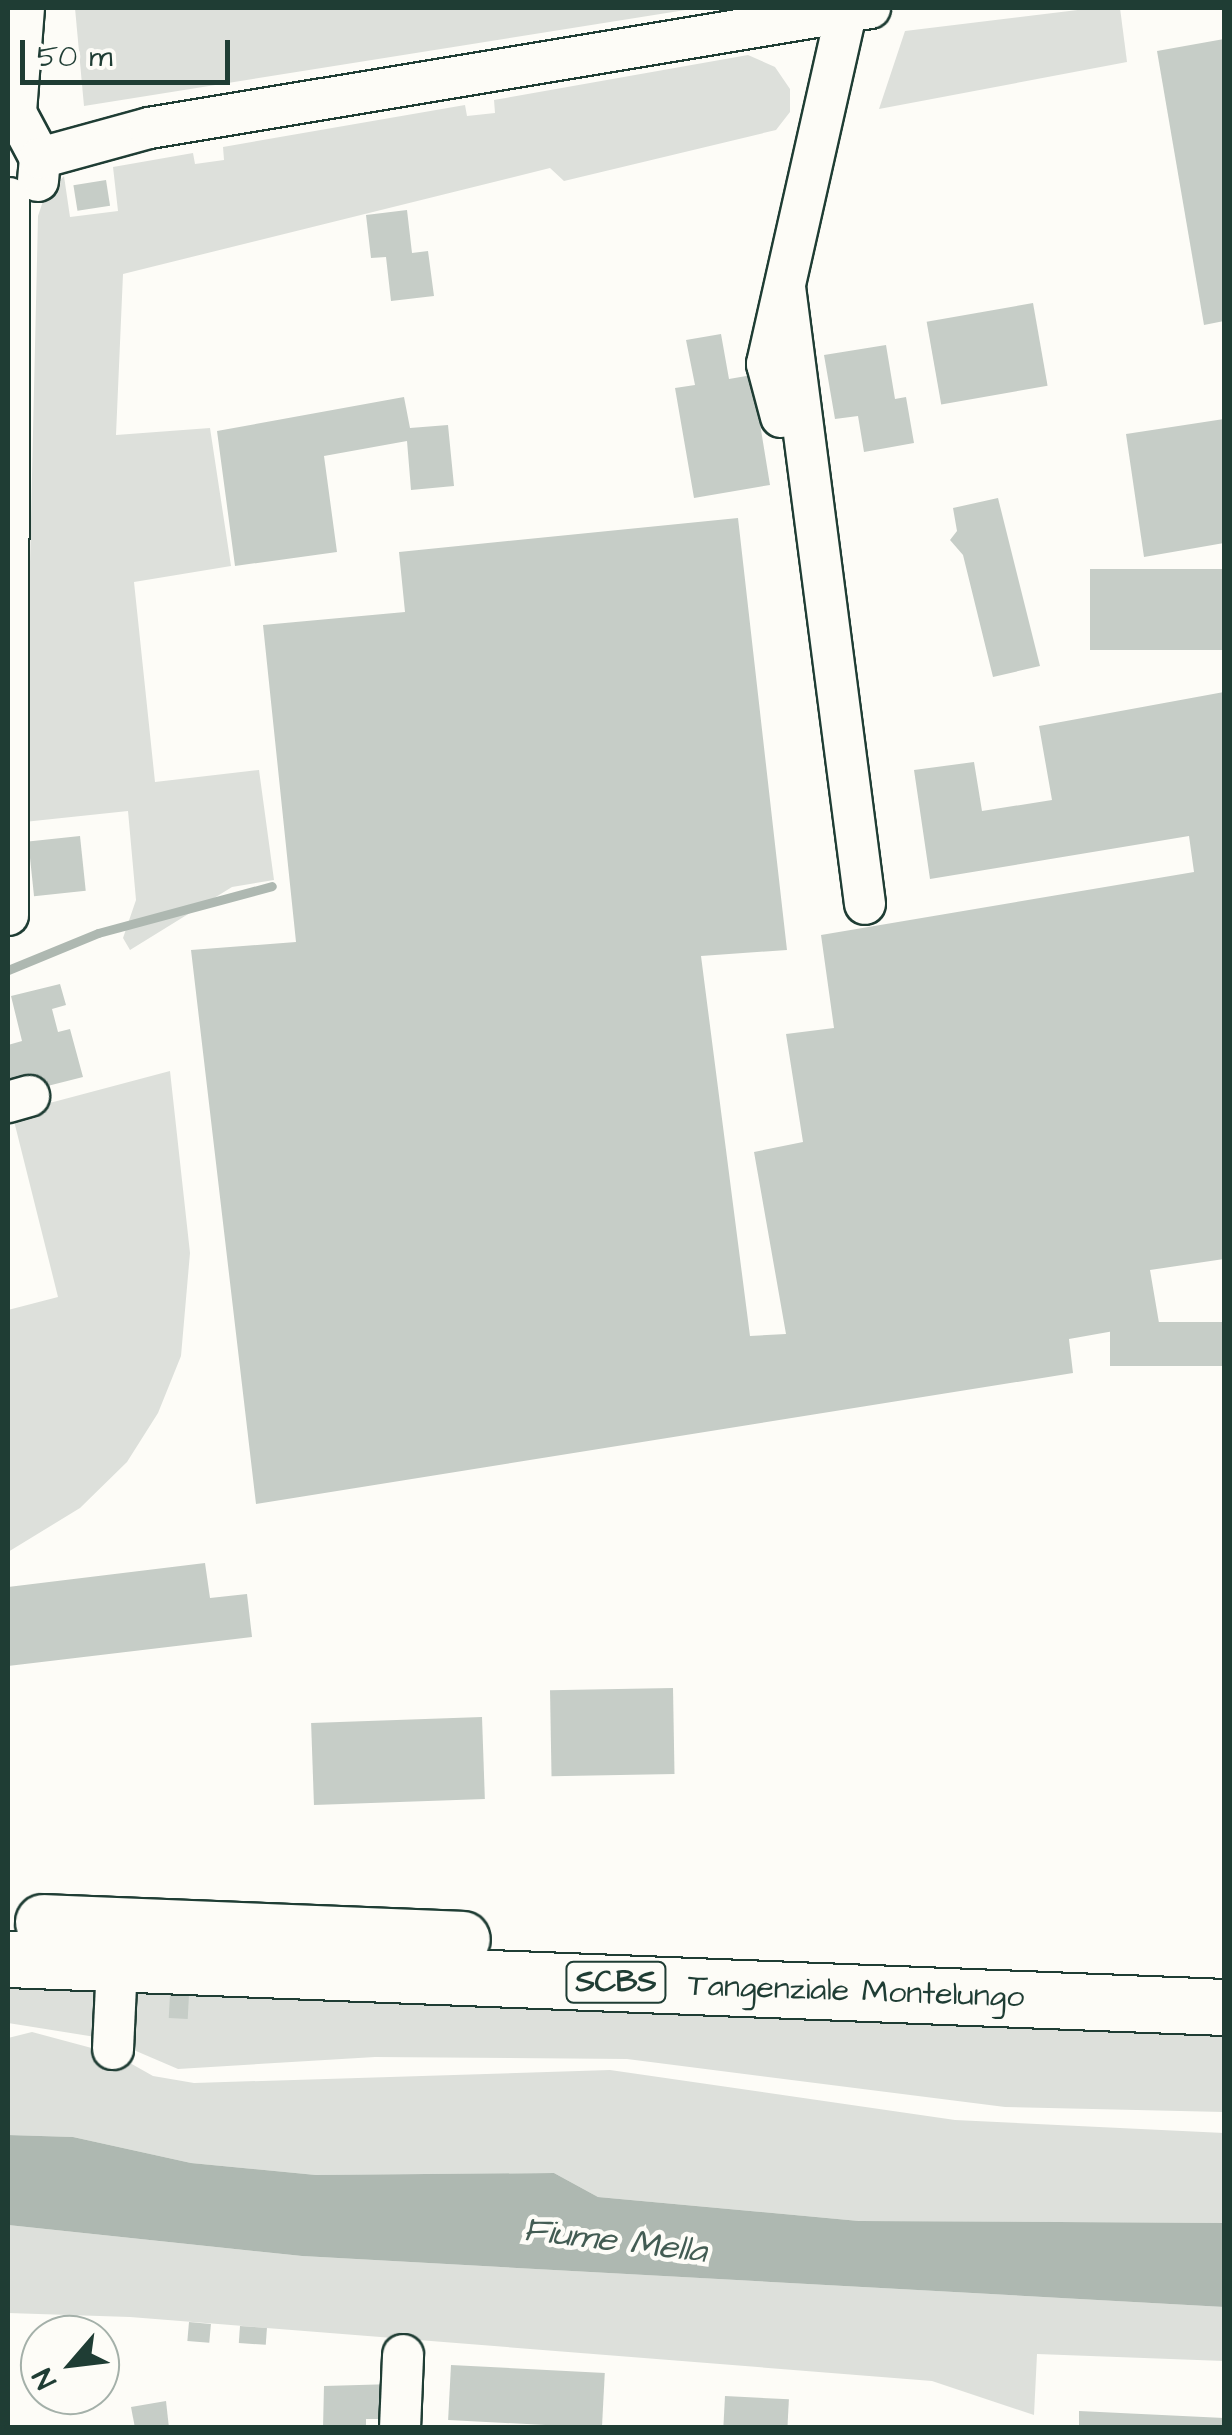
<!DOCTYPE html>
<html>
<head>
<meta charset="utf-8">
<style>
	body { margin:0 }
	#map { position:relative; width:1232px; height:2435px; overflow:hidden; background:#fdfcf7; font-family:"Architects Daughter",sans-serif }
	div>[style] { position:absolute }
	.green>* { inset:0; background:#dde0db }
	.water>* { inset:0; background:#aeb8b1 }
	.stream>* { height:9px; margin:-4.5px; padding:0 4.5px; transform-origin:4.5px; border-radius:4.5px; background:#aeb8b1 }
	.building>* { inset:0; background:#c6cdc7; transform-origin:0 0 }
	.roads { filter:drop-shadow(2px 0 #1f3d34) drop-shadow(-2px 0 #1f3d34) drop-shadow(0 2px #1f3d34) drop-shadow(0 -2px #1f3d34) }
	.minor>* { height:40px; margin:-20px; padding:0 20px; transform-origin:20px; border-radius:20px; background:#fdfcf7 }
	.highway>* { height:55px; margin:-27.5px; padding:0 27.5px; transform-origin:27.5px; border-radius:27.5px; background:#fdfcf7 }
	span { translate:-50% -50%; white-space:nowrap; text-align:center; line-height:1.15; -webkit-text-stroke:9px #fdfcf7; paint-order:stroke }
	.shield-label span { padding:2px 8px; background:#fdfcf7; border:2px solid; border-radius:8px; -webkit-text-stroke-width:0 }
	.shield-label { font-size:30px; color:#1f3d34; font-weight:700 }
	.street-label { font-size:32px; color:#1f3d34 }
	.water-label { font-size:35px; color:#435c53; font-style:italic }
	.frame { position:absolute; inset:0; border:10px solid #1f3d34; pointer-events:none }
	.north { position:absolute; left:20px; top:2315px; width:100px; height:100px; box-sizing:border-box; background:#fdfcf7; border:2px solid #a4b0a9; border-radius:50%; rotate:242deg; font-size:28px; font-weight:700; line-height:40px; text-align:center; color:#1f3d34 }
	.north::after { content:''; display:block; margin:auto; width:35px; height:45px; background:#1f3d34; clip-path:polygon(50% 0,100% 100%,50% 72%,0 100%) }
	.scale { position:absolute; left:20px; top:40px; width:210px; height:45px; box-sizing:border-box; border:5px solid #1f3d34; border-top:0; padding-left:12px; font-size:30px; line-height:35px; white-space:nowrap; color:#1f3d34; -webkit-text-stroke:8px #fdfcf7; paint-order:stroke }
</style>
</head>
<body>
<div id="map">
	<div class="green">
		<div style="clip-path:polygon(75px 8px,698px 8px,84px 106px)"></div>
		<div style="clip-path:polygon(1094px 8px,1120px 8px,1127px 62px,879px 109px,905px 31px)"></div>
		<div style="clip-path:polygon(748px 55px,775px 67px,790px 89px,790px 112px,776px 130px,564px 181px,550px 168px,123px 274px,116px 435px,210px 428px,231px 566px,134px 582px,155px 782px,259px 770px,274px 880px,232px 887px,130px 950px,123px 938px,136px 900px,128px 811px,24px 822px,38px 216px,44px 198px,64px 176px,70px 217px,118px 211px,113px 167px,193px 153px,195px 164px,224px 160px,223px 147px,465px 105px,467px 116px,495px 113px,494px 100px)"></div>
		<div style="clip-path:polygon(170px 1071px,190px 1253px,181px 1356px,158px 1413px,127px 1462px,80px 1508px,8px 1552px,8px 1310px,58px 1297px,12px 1113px)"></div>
		<div style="clip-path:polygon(8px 1980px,1224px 2035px,1224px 2112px,1005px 2107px,627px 2059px,375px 2057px,178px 2069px,108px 2039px,8px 2023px)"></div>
		<div style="clip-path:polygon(32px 2032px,114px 2054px,153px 2076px,194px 2083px,610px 2070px,955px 2120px,1224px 2133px,1224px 2223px,859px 2221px,598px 2197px,554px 2173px,316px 2175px,191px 2163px,73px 2137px,8px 2135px,8px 2038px)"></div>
		<div style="clip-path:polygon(8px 2225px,302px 2256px,1224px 2307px,1224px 2361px,1037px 2354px,1034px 2415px,932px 2381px,130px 2317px,8px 2313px)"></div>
	</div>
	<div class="water">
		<div style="clip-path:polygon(8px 2135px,73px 2137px,191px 2163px,316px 2175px,554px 2173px,598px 2197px,859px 2221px,1224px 2223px,1224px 2307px,302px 2256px,8px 2225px)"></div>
	</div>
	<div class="stream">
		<div style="left:8px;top:970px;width:97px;rotate:-22.3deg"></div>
		<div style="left:98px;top:933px;width:180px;rotate:-15.1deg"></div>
	</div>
	<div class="building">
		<div style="clip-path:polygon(1224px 39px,1224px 321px,1204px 325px,1157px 51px)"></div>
		<div style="left:106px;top:180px;width:26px;height:33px;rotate:81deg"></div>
		<div style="clip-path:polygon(407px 210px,412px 253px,428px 251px,434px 296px,391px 301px,386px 257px,371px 258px,366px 215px)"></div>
		<div style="left:1033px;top:303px;width:84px;height:108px;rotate:80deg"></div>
		<div style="clip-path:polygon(721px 334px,729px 379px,752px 375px,770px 485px,694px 498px,675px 388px,695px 385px,686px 340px)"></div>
		<div style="clip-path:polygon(886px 345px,895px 399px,906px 397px,914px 443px,864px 452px,858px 416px,835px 419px,824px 355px)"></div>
		<div style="clip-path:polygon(404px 397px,410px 428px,448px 425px,454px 486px,411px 490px,407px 441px,324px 456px,337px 552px,235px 566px,217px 431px)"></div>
		<div style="clip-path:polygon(1224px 419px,1224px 543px,1144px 557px,1126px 434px)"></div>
		<div style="clip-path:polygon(998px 498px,1040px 666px,993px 677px,963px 555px,950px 540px,957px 531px,953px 508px)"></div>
		<div style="clip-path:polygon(738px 518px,787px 950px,701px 956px,750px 1336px,786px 1334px,754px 1152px,803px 1142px,786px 1034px,834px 1028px,821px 935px,1194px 872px,1189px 836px,930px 879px,914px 770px,974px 762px,982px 811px,1052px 800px,1039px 726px,1224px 692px,1224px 1259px,1150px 1270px,1159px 1323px,1069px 1339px,1073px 1373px,256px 1504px,191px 950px,296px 942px,263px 625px,405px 612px,399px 552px)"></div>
		<div style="left:1224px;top:569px;width:81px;height:134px;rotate:90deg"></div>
		<div style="left:80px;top:836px;width:55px;height:52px;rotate:84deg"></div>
		<div style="clip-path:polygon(60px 984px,66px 1005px,52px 1009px,58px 1032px,70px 1029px,83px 1077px,8px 1096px,8px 1045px,22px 1041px,11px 996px)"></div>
		<div style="left:1224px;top:1322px;width:44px;height:114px;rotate:90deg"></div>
		<div style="clip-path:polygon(205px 1563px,210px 1598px,247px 1594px,252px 1637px,8px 1666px,8px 1587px)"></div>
		<div style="left:673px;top:1688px;width:86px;height:123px;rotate:89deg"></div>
		<div style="left:482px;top:1717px;width:82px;height:171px;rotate:88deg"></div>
		<div style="left:170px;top:1994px;width:19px;height:24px;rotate:3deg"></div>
		<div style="left:189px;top:2322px;width:22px;height:19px;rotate:5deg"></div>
		<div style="left:240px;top:2326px;width:27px;height:17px;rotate:4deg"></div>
		<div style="left:451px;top:2365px;width:154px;height:55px;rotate:3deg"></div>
		<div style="clip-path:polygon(394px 2384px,386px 2419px,366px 2419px,366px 2428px,323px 2428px,324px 2386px)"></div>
		<div style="left:725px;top:2396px;width:64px;height:32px;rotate:3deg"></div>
		<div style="clip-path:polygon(166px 2401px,169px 2428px,135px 2428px,131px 2407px)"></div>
		<div style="clip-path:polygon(1079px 2411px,1224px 2418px,1224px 2428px,1079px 2428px)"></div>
	</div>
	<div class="roads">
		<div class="minor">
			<div style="left:24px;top:8px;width:105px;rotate:94.4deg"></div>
			<div style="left:16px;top:113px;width:51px;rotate:61.9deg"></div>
			<div style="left:40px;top:158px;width:23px;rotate:95deg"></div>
			<div style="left:40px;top:158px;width:113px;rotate:-15.4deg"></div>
			<div style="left:149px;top:128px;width:731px;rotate:-9.45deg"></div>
			<div style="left:785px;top:287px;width:622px;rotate:82.61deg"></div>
			<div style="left:781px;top:417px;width:55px;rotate:-104.8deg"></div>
			<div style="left:767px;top:364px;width:365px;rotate:-77.3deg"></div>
			<div style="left:8px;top:915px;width:717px;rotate:-89.92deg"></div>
			<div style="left:8px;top:1102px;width:22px;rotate:-16deg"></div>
			<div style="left:113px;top:2049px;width:85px;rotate:-87.3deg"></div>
			<div style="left:400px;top:2428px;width:73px;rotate:-87.6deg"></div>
		</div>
		<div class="highway">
			<div style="left:43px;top:1922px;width:419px;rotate:2.3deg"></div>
			<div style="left:8px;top:1959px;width:1217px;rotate:2.26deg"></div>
		</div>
	</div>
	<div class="shield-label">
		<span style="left:616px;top:1982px">SCBS</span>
	</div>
	<div class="street-label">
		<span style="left:856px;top:1992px;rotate:2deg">Tangenziale Montelungo</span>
	</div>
	<div class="water-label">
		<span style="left:615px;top:2241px;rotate:7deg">Fiume Mella</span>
	</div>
	<div class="frame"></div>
	<div class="north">N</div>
	<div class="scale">50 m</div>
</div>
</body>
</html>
